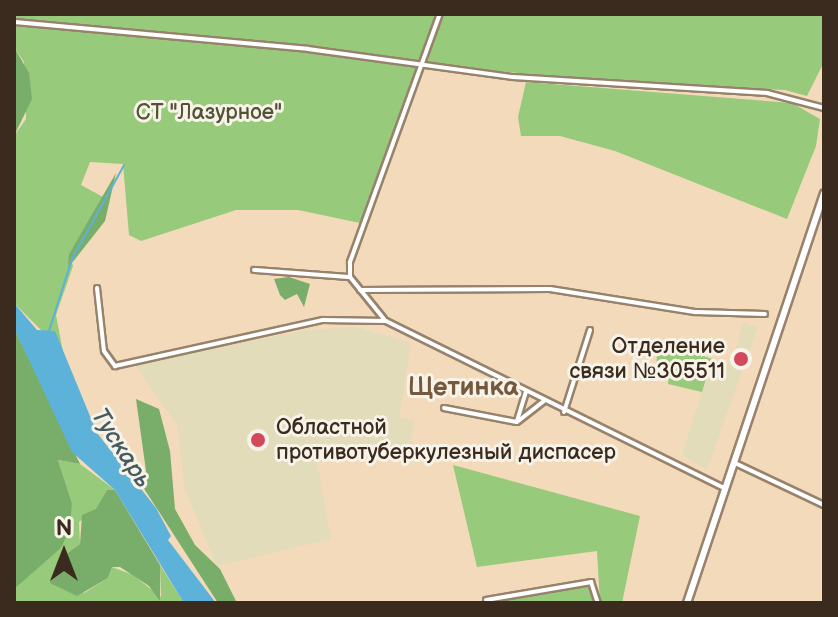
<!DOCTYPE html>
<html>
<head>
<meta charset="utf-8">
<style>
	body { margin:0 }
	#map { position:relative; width:838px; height:617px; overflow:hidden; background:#f3dabb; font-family:"Balsamiq Sans",sans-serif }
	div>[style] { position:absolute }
	.built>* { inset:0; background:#e2dcba }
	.green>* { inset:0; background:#97ca7a }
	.forest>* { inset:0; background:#79ae6a }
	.water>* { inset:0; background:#5db2d9 }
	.stream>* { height:2px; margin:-1px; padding:0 1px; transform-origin:1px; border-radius:1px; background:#5db2d9 }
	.roads { filter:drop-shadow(2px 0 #97826c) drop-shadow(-2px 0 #97826c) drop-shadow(0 2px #97826c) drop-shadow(0 -2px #97826c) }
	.street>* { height:4px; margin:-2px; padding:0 2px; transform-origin:2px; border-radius:2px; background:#fff }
	.secondary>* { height:6px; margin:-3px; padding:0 3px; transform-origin:3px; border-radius:3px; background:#fff }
	.dots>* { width:22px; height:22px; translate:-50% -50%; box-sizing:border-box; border:4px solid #f7f3e8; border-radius:50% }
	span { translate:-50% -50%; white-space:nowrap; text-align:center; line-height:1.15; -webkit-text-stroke:6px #f7f3e8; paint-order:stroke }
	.park-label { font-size:22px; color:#525235 }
	.poi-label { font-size:22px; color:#3b2a1e }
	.right { translate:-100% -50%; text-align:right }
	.left { translate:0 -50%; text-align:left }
	.water-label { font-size:24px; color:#475a5f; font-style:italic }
	.quarter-label { font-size:26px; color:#75583d; font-weight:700 }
	.frame { position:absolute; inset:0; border:16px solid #3b2a1e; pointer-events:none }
	.north { position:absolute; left:24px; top:513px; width:80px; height:80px; -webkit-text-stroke:6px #f7f3e8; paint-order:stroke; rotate:0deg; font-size:22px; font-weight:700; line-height:32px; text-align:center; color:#3b2a1e }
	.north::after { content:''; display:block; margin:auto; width:28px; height:36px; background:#3b2a1e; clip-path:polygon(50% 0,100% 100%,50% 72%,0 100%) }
</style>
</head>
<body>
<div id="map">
	<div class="built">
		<div style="clip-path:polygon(743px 323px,758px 327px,707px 470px,682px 455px,712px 359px,731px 363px)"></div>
		<div style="clip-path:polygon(356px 327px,411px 343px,399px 417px,414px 420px,411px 450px,317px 462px,331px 539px,217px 566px,185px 489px,177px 425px,134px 364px,307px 330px)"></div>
	</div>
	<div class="green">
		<div style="clip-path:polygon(14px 14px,824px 14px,824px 62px,807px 96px,785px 90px,613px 82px,424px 64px,365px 224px,298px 210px,236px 210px,141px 241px,129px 235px,123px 164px,90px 162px,81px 185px,103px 197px,69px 254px,73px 266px,56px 315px,63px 352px,14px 303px,14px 136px,26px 119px,24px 62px,14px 47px)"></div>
		<div style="clip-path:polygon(526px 82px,792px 103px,820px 119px,816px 146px,787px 219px,615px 151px,560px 136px,521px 136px,518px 117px)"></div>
		<div style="clip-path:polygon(658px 340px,712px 359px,702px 392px,668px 384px,669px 374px,656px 371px)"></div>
		<div style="clip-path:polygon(58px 460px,80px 464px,115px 490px,107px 490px,97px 509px,79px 522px,80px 544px,58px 560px,84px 593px,108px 578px,112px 567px,133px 575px,161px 597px,160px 565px,184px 603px,14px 603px,16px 586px,61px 548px,72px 503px)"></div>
		<div style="clip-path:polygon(453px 465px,640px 516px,622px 603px,600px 603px,597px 551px,477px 567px)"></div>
		<div style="clip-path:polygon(592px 585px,597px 603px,489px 603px,522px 596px)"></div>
	</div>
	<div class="forest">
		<div style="clip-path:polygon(14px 47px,29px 73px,32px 99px,14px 136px)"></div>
		<div style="clip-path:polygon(116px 173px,105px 221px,68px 268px,69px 254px)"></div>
		<div style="clip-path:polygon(289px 277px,310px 284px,304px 307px,297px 294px,285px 300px,280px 295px,274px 279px)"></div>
		<div style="clip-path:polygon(14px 328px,80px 464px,58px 460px,72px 503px,70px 528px,61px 548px,14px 589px)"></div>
		<div style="clip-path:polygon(136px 399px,159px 409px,170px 451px,175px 509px,195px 545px,220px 569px,237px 603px,218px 603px,141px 484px,146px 471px)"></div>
		<div style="clip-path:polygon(107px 490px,115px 490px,160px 565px,160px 601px,149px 586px,120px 567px,112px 567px,108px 578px,77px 596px,50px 583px,58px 560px,80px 544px,82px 515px,96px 509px)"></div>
	</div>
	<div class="water">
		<div style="clip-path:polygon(14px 303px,37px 330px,55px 331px,97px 433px,156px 508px,171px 536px,168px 540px,216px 603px,184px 603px,115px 490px,72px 452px,14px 328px)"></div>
	</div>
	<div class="stream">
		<div style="left:49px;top:331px;width:76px;rotate:-72.3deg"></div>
		<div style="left:72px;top:259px;width:107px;rotate:-61deg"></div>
	</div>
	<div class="roads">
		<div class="street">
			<div style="left:14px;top:22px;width:295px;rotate:5.2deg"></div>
			<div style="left:308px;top:49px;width:207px;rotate:7.8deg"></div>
			<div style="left:513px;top:77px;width:255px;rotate:3.6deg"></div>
			<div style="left:767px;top:93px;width:59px;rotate:14.7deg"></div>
			<div style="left:254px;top:270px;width:96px;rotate:4.2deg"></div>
			<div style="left:97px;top:288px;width:63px;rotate:83.7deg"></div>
			<div style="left:104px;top:351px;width:19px;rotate:54deg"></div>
			<div style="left:115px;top:366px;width:213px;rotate:-12.5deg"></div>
			<div style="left:323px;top:320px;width:63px;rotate:0.9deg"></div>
			<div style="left:386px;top:321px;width:377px;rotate:26.3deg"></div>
			<div style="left:360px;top:290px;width:190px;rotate:-0.3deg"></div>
			<div style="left:550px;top:289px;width:148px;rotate:9deg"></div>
			<div style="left:696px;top:312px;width:69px;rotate:1.7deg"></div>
			<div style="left:384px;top:319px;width:54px;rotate:-129deg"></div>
			<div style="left:350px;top:277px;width:15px;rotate:-90deg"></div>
			<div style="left:350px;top:262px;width:264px;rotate:-70.1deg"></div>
			<div style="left:444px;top:408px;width:74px;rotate:10.9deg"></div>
			<div style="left:517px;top:422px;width:34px;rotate:-38deg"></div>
			<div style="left:564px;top:412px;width:86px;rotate:-72.4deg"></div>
			<div style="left:517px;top:421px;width:30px;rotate:-73deg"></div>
			<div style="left:735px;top:463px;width:98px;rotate:25.3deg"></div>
			<div style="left:486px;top:600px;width:107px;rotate:-9.7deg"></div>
			<div style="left:591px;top:582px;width:22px;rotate:72deg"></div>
		</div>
		<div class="secondary">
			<div style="left:687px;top:603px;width:432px;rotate:-71.5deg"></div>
		</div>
	</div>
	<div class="dots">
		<div style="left:741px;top:359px;background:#d1495b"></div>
		<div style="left:258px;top:440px;background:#d1495b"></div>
	</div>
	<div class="park-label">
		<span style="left:209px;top:113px">СТ "Лазурное"</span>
	</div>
	<div class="poi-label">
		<span class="right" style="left:725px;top:359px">Отделение<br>связи №305511</span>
		<span class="left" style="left:276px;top:440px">Областной<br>противотуберкулезный диспасер</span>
	</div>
	<div class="water-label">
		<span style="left:121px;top:448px;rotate:57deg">Тускарь</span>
	</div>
	<div class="quarter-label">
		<span style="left:463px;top:388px">Щетинка</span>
	</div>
	<div class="frame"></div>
	<div class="north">N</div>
</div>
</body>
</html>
